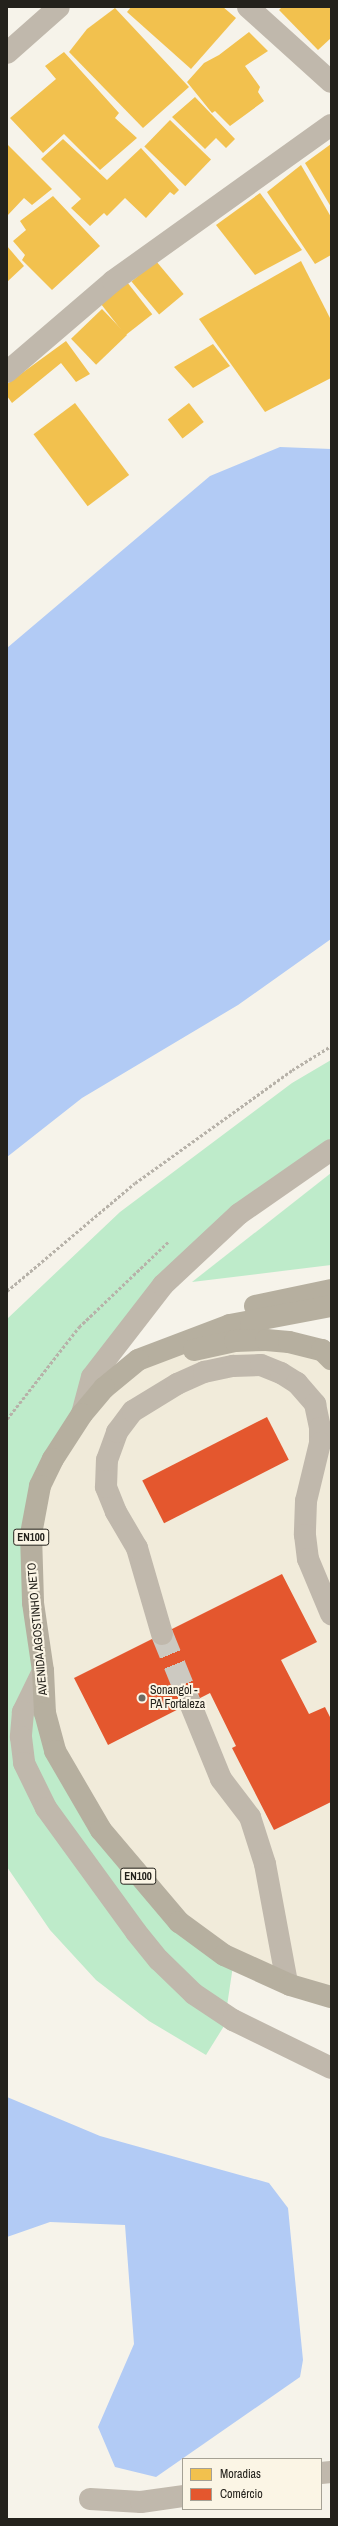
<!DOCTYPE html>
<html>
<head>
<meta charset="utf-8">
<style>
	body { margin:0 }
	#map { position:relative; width:338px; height:2526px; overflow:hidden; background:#f6f3ea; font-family:"Archivo Narrow",sans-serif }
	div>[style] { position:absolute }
	.built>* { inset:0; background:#f1ebda }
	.green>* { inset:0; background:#beebca }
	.water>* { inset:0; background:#b2cbf5 }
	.homes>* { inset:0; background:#f2c14e; transform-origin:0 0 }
	.shops>* { inset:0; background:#e4572e; transform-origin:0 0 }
	.minor-tunnel>* { height:22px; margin-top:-11px; transform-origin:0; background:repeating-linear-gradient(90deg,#ccc9c1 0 22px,transparent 0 33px) }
	.path>* { height:2.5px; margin-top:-1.25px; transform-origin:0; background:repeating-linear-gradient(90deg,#b7b2a9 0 3px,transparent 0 5px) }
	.minor>* { height:22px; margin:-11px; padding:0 11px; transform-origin:11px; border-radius:11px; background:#c0b8ac }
	.major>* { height:22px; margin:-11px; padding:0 11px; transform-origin:11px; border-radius:11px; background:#b6af9f }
	.dots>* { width:11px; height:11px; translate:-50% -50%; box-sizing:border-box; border:2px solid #fbf5e5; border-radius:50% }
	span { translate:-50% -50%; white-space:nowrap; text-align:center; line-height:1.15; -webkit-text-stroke:4px #fbf5e5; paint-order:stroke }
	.shield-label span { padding:1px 3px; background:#fbf5e5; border:1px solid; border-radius:3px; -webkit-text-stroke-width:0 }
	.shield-label { font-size:11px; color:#24221c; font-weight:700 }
	.street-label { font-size:12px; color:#24221c }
	.poi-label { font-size:12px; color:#24221c }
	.left { translate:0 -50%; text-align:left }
	.frame { position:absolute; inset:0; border:8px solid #24221c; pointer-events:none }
	.legend { position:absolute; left:182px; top:2458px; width:140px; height:52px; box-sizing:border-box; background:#fbf5e5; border:1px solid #a5a195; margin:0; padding:5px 7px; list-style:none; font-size:12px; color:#24221c }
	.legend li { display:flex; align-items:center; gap:8px; height:20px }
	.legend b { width:20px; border:1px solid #a5a195 }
</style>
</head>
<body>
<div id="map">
	<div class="built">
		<div style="clip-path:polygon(235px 1341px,331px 1358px,331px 1986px,290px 1985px,179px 1922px,101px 1830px,45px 1713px,40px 1486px,138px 1360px)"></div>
	</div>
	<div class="green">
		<div style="clip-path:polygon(331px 1060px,331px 1150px,239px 1214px,129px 1327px,35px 1509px,55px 1751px,173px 1919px,234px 1959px,224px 2026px,206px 2055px,149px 2021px,96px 1980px,50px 1930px,7px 1867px,7px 1319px,120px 1212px,292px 1083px)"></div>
		<div style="clip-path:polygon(331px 1173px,331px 1265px,192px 1282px)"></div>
	</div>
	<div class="water">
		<div style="clip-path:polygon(280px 447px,331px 449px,331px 939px,238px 1005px,82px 1098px,7px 1157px,7px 648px,210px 476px)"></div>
		<div style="clip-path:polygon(7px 2097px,100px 2136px,269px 2183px,288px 2208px,303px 2360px,300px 2377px,156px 2477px,115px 2467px,98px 2427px,134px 2344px,125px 2225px,50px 2222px,7px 2237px)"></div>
	</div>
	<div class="homes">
		<div style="clip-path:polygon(131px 7px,223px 7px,236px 18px,191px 69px,127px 12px)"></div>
		<div style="clip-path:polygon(282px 7px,331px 7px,331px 38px,318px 50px,279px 10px)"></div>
		<div style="clip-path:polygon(115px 8px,189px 87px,143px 128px,69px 52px,87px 29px)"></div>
		<div style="clip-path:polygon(249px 32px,268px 51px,245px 66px,260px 87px,258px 92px,264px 101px,230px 126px,215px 111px,212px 113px,187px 82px,204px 63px,219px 55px)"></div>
		<div style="clip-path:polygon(64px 52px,119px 113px,115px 118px,137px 138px,100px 170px,64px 134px,43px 153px,10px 118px,56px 79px,45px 66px)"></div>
		<div style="clip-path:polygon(195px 97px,235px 139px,226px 148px,216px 138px,205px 149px,172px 117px)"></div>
		<div style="left:170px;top:120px;width:57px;height:37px;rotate:44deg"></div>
		<div style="clip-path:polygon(63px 139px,107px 180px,141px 148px,179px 190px,174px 195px,170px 192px,146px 218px,125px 198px,107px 216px,104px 213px,90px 226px,71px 208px,81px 199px,41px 159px)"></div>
		<div style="clip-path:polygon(7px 144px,52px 189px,32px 205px,24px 198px,7px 216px)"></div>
		<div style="clip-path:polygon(331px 144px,331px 207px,305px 163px)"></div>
		<div style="clip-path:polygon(301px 165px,331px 217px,331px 255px,315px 264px,267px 192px)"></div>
		<div style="clip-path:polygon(260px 193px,302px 250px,255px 275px,216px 225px)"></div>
		<div style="clip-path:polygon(53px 196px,100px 246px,52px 290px,22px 260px,25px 255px,13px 241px,26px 230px,20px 221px)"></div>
		<div style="clip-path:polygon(7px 246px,24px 266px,7px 282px)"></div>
		<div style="left:156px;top:261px;width:43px;height:32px;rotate:50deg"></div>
		<div style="clip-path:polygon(301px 261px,331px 320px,331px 378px,265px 412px,199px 319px)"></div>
		<div style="left:127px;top:282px;width:41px;height:34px;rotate:52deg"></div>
		<div style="left:102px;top:309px;width:36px;height:43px;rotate:46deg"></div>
		<div style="clip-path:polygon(66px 341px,90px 374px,76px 382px,61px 363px,12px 403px,7px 396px,7px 384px)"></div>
		<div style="clip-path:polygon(213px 344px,230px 366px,193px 388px,174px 367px)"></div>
		<div style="left:75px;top:403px;width:90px;height:52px;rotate:53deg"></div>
		<div style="left:189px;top:403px;width:24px;height:27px;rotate:52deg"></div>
	</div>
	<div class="shops">
		<div style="left:267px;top:1417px;width:48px;height:140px;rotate:63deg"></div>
		<div style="clip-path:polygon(282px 1574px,317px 1642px,281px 1660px,309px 1714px,325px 1707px,331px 1719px,331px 1802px,274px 1830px,232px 1748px,236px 1746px,210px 1693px,108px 1745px,74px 1678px)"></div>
	</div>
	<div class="minor-tunnel">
		<div style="left:162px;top:1634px;width:74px;rotate:67.9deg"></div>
	</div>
	<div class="path">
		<div style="left:7px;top:1291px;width:167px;rotate:-40.2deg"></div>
		<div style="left:135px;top:1183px;width:193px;rotate:-35.7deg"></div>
		<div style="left:292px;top:1070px;width:46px;rotate:-31.6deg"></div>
		<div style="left:7px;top:1419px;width:117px;rotate:-52deg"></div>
		<div style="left:79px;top:1327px;width:124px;rotate:-43.7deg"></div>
	</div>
	<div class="minor">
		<div style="left:248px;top:7px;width:112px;rotate:42.1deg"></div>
		<div style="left:7px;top:53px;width:69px;rotate:-41.5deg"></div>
		<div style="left:7px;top:372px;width:140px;rotate:-40.6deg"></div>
		<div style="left:113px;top:281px;width:268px;rotate:-35.6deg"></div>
		<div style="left:82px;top:1414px;width:38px;rotate:-75deg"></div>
		<div style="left:92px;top:1377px;width:116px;rotate:-52.3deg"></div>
		<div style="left:163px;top:1285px;width:104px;rotate:-43.1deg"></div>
		<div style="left:239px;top:1214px;width:112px;rotate:-34.8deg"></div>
		<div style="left:162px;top:1634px;width:90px;rotate:-106.2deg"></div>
		<div style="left:137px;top:1548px;width:42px;rotate:-120.3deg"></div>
		<div style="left:116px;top:1512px;width:27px;rotate:-112deg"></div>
		<div style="left:106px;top:1487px;width:27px;rotate:-88deg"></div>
		<div style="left:107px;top:1460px;width:30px;rotate:-70deg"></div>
		<div style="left:117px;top:1432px;width:26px;rotate:-53deg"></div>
		<div style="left:133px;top:1411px;width:52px;rotate:-31.5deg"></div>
		<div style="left:177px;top:1384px;width:30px;rotate:-24deg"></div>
		<div style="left:204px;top:1372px;width:30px;rotate:-12deg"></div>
		<div style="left:233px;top:1366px;width:28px;rotate:-2deg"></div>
		<div style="left:261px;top:1365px;width:22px;rotate:22deg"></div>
		<div style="left:281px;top:1373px;width:19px;rotate:32deg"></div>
		<div style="left:297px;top:1383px;width:28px;rotate:49deg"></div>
		<div style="left:315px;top:1404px;width:25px;rotate:78deg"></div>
		<div style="left:320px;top:1428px;width:15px;rotate:90deg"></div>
		<div style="left:320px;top:1443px;width:60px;rotate:103.6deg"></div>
		<div style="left:306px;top:1501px;width:34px;rotate:92deg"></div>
		<div style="left:305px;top:1535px;width:24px;rotate:83deg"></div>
		<div style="left:308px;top:1559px;width:60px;rotate:67.3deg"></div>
		<div style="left:43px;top:1671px;width:46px;rotate:116deg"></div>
		<div style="left:23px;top:1712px;width:25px;rotate:95deg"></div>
		<div style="left:21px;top:1737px;width:26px;rotate:83deg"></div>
		<div style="left:24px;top:1763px;width:50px;rotate:63.9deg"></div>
		<div style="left:46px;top:1808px;width:153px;rotate:54deg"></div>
		<div style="left:136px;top:1932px;width:36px;rotate:51deg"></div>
		<div style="left:159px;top:1960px;width:49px;rotate:44.2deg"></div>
		<div style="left:194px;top:1994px;width:47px;rotate:33.7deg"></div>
		<div style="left:233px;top:2020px;width:109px;rotate:26.1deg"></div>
		<div style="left:190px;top:1703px;width:82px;rotate:67.8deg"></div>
		<div style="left:221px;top:1779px;width:48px;rotate:52.7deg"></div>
		<div style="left:250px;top:1817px;width:49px;rotate:72.3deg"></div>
		<div style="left:265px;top:1864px;width:121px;rotate:79.5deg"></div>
		<div style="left:321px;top:2473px;width:10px;rotate:-6deg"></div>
		<div style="left:90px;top:2499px;width:51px;rotate:3.4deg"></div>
		<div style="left:141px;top:2502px;width:42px;rotate:-8.1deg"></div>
	</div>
	<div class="major">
		<div style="left:255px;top:1306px;width:78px;rotate:-11.9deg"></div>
		<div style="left:331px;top:1306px;width:103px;rotate:169.3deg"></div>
		<div style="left:230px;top:1325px;width:98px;rotate:159.2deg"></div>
		<div style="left:138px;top:1360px;width:44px;rotate:140.5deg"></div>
		<div style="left:104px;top:1388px;width:34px;rotate:130deg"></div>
		<div style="left:82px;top:1414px;width:54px;rotate:122.8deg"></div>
		<div style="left:53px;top:1459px;width:30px;rotate:116deg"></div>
		<div style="left:40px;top:1486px;width:49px;rotate:100.6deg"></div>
		<div style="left:31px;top:1534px;width:69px;rotate:88.3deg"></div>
		<div style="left:33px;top:1603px;width:69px;rotate:81.6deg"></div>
		<div style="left:43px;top:1671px;width:42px;rotate:87.3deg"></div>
		<div style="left:45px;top:1713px;width:39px;rotate:75deg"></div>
		<div style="left:55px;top:1751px;width:91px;rotate:59.8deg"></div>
		<div style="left:101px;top:1830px;width:121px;rotate:49.7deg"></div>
		<div style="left:179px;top:1922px;width:56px;rotate:36.3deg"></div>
		<div style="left:224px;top:1955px;width:72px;rotate:24.4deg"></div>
		<div style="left:290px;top:1985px;width:43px;rotate:16.3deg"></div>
		<div style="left:194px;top:1350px;width:42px;rotate:-12.4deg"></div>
		<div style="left:235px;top:1341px;width:31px;rotate:-2deg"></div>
		<div style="left:266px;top:1340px;width:23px;rotate:5deg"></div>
		<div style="left:289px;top:1342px;width:34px;rotate:14deg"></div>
		<div style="left:322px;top:1350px;width:13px;rotate:45deg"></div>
	</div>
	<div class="dots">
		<div style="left:142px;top:1698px;background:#6e6b64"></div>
	</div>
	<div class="shield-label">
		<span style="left:31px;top:1537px">EN100</span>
		<span style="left:138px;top:1876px">EN100</span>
	</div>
	<div class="street-label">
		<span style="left:38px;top:1629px;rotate:-95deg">AVENIDA AGOSTINHO NETO</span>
	</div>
	<div class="poi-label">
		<span class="left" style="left:150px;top:1698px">Sonangol -<br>PA Fortaleza</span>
	</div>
	<div class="frame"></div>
	<ul class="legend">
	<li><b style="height:11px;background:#f2c14e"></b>Moradias</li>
	<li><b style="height:11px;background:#e4572e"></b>Comércio</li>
	</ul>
</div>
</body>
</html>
